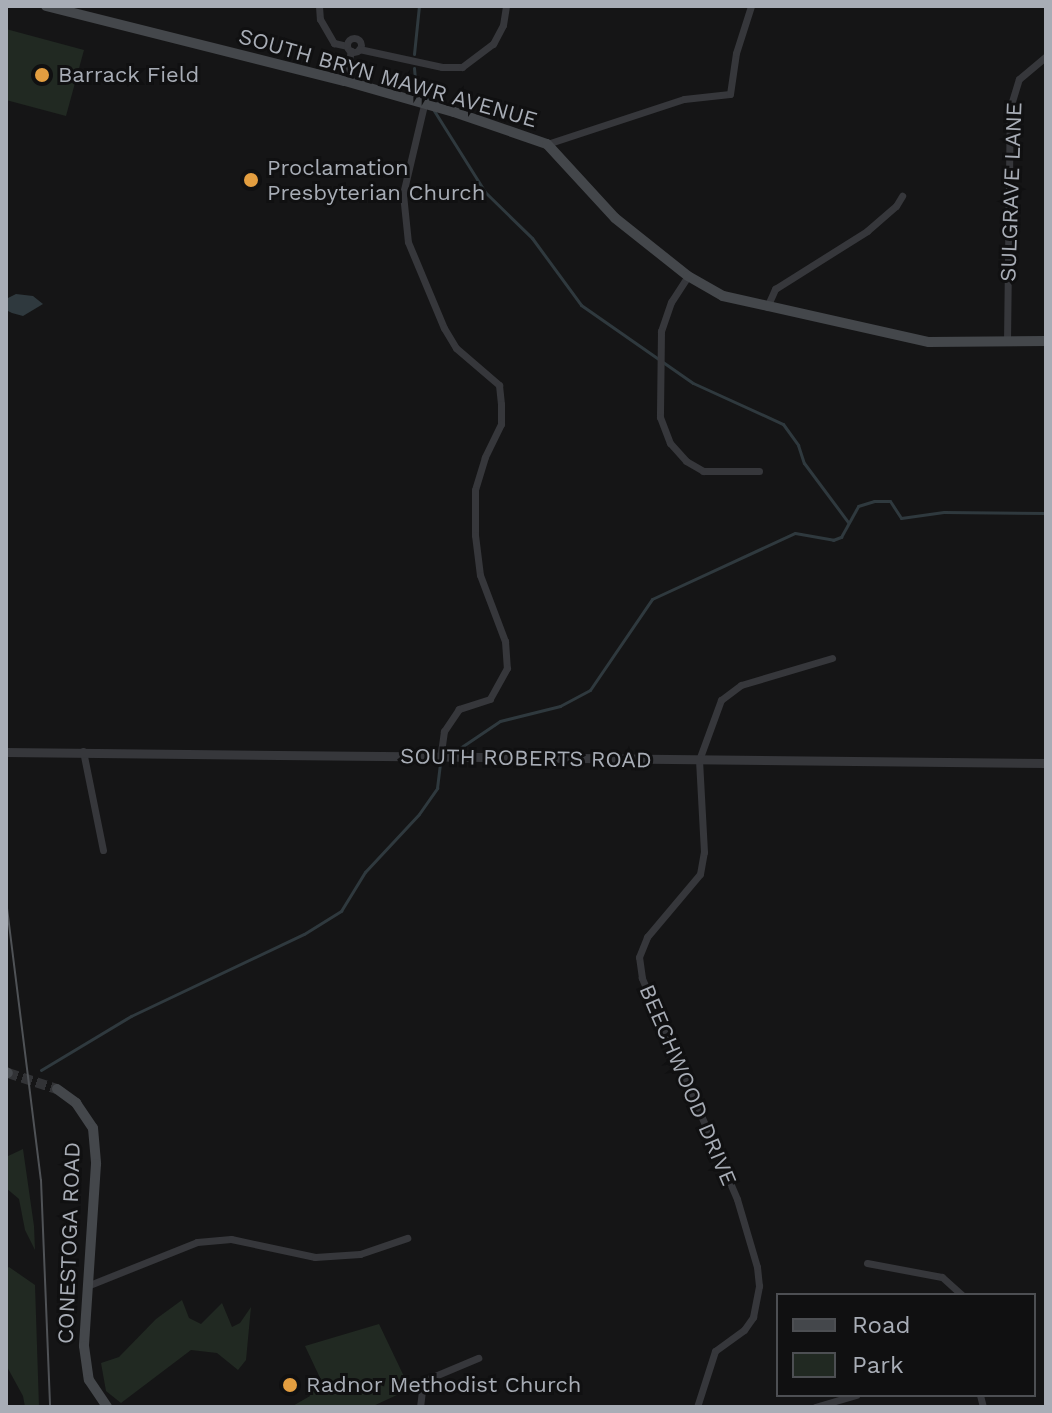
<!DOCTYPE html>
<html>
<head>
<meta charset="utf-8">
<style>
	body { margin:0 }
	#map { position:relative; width:1052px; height:1413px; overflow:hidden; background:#151516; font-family:"Work Sans",sans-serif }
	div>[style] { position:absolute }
	.green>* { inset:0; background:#212922 }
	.water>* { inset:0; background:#2f393e }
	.stream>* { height:3px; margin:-1.5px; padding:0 1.5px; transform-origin:1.5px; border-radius:1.5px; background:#2f393e }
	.secondary-tunnel>* { height:10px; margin-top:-5px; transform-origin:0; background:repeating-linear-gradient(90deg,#323336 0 10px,transparent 0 15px) }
	.minor>* { height:7px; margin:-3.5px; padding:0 3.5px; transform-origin:3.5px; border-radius:3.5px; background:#36373b }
	.minor>.ring { margin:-3.5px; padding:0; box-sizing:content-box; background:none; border:7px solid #36373b; border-radius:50% }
	.tertiary>* { height:9px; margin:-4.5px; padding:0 4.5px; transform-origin:4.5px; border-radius:4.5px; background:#36373b }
	.secondary>* { height:10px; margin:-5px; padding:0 5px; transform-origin:5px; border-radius:5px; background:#44474b }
	.tram>* { height:2px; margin:-1px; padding:0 1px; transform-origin:1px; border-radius:1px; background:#4f5256 }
	.dots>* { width:22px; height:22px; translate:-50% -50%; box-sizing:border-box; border:4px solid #101011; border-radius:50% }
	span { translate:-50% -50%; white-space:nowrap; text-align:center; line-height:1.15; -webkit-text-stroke:6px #101011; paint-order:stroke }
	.poi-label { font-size:22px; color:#a8adb6 }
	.left { translate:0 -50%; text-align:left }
	.street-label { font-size:22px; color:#a8adb6 }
	.frame { position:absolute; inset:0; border:8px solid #a8adb6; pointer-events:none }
	.legend { position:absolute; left:776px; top:1293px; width:260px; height:104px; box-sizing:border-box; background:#101011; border:2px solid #4d4f53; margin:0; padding:10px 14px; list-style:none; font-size:24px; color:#a8adb6 }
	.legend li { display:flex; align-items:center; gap:16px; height:40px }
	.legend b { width:40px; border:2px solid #4d4f53 }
</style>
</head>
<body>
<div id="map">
	<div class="green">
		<div style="clip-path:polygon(6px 29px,84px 50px,66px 116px,6px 100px)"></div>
		<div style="clip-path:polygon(23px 1149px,34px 1226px,35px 1250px,25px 1230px,19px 1199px,6px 1188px,6px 1157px)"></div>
		<div style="clip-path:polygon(9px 1267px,35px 1285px,39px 1407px,25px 1407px,23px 1396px,6px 1365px,6px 1269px)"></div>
		<div style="clip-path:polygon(182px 1300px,189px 1318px,201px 1324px,222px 1303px,232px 1327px,240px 1323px,251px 1307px,246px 1360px,238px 1370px,217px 1353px,191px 1350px,121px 1403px,106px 1391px,101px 1363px,119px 1357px,156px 1319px)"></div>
		<div style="clip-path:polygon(379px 1324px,410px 1389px,371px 1407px,291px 1407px,310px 1396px,307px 1389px,322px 1382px,305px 1346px)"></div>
	</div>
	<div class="water">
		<div style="clip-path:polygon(16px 294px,33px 296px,43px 304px,23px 316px,12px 313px,6px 310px,6px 299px)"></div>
	</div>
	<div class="stream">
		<div style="left:414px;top:54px;width:48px;rotate:-84.1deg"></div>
		<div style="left:414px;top:68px;width:12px;rotate:85deg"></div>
		<div style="left:415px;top:80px;width:26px;rotate:58deg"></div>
		<div style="left:433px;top:109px;width:98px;rotate:57.9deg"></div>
		<div style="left:485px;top:192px;width:66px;rotate:44.4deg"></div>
		<div style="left:532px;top:238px;width:83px;rotate:53.8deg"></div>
		<div style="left:581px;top:305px;width:136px;rotate:34.9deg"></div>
		<div style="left:693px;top:383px;width:99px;rotate:24.5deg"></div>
		<div style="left:783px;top:424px;width:26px;rotate:54deg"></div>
		<div style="left:798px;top:445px;width:19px;rotate:72deg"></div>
		<div style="left:804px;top:463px;width:74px;rotate:53.3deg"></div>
		<div style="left:454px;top:752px;width:55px;rotate:-34deg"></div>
		<div style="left:500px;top:721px;width:62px;rotate:-14deg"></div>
		<div style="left:560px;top:706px;width:34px;rotate:-28deg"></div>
		<div style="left:590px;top:690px;width:110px;rotate:-55.7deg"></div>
		<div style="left:652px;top:599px;width:157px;rotate:-24.8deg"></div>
		<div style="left:795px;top:533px;width:39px;rotate:10deg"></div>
		<div style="left:833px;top:540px;width:9px;rotate:-21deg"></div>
		<div style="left:841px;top:537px;width:35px;rotate:-61deg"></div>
		<div style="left:858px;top:506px;width:17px;rotate:-17deg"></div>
		<div style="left:874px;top:501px;width:16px"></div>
		<div style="left:890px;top:501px;width:20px;rotate:57deg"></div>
		<div style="left:901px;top:518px;width:43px;rotate:-7.9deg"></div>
		<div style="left:944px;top:512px;width:102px;rotate:0.6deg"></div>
		<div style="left:41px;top:1070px;width:105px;rotate:-31deg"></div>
		<div style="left:131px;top:1016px;width:191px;rotate:-25.4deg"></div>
		<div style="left:304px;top:934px;width:44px;rotate:-31.9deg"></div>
		<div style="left:341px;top:911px;width:46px;rotate:-58.4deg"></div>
		<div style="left:365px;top:872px;width:79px;rotate:-47deg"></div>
		<div style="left:419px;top:814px;width:32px;rotate:-55deg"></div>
		<div style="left:437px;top:788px;width:23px;rotate:-83deg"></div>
	</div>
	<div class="secondary-tunnel">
		<div style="left:8px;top:1073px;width:52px;rotate:18.1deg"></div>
	</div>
	<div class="minor">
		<div style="left:319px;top:6px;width:13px;rotate:86deg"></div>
		<div style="left:320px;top:19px;width:28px;rotate:60deg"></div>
		<div style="left:334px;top:43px;width:13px;rotate:13deg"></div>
		<div class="ring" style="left:347px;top:38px;width:7px;height:7px"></div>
		<div style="left:359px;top:49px;width:85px;rotate:12.2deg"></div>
		<div style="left:442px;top:67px;width:20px"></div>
		<div style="left:462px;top:67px;width:39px;rotate:-37deg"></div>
		<div style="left:493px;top:44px;width:21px;rotate:-62deg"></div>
		<div style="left:503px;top:25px;width:19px;rotate:-81deg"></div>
		<div style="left:345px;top:81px;width:31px;rotate:-79deg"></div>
		<div style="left:424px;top:105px;width:91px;rotate:103.3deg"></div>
		<div style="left:403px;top:194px;width:48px;rotate:84.1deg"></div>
		<div style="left:408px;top:242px;width:93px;rotate:67.3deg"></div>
		<div style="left:444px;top:328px;width:23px;rotate:59deg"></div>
		<div style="left:456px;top:348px;width:57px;rotate:40.7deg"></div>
		<div style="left:499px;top:385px;width:19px;rotate:84deg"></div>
		<div style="left:501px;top:404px;width:20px;rotate:90deg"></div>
		<div style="left:501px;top:424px;width:37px;rotate:116deg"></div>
		<div style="left:485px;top:457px;width:34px;rotate:107deg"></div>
		<div style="left:475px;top:490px;width:45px;rotate:90deg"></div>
		<div style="left:475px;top:535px;width:40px;rotate:82.9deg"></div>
		<div style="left:480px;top:575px;width:71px;rotate:69.3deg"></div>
		<div style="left:505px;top:641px;width:27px;rotate:86deg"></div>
		<div style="left:507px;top:668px;width:35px;rotate:119deg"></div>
		<div style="left:490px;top:699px;width:33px;rotate:162deg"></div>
		<div style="left:459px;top:709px;width:27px;rotate:124deg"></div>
		<div style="left:444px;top:731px;width:27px;rotate:98deg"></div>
		<div style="left:547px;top:144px;width:144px;rotate:-18.2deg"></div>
		<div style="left:684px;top:99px;width:46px;rotate:-6.2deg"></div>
		<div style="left:730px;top:94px;width:41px;rotate:-81.7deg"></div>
		<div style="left:736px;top:53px;width:49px;rotate:-72.3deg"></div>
		<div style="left:688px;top:276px;width:31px;rotate:123deg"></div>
		<div style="left:671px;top:302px;width:31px;rotate:109deg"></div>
		<div style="left:661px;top:331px;width:86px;rotate:90.7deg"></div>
		<div style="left:660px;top:417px;width:28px;rotate:69deg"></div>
		<div style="left:670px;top:443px;width:24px;rotate:48deg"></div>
		<div style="left:686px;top:461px;width:20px;rotate:30deg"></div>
		<div style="left:703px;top:471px;width:56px"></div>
		<div style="left:767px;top:307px;width:20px;rotate:-66deg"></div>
		<div style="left:775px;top:289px;width:109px;rotate:-32.2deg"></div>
		<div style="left:867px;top:231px;width:38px;rotate:-41deg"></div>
		<div style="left:896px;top:206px;width:12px;rotate:-59deg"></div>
		<div style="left:1007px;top:342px;width:234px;rotate:-89.3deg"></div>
		<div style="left:1010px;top:108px;width:30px;rotate:-73deg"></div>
		<div style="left:1019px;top:79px;width:35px;rotate:-40deg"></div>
		<div style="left:83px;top:751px;width:101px;rotate:78.6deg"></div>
		<div style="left:867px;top:1263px;width:76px;rotate:10.6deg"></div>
		<div style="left:942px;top:1277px;width:27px;rotate:42deg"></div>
		<div style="left:87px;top:1286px;width:118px;rotate:-21.8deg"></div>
		<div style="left:197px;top:1242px;width:34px;rotate:-5deg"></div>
		<div style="left:231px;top:1239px;width:86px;rotate:12.1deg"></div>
		<div style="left:315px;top:1257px;width:45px;rotate:-3.8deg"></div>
		<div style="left:360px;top:1254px;width:50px;rotate:-18.8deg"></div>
		<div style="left:980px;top:1395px;width:12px;rotate:76deg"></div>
		<div style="left:420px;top:1407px;width:26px;rotate:-83deg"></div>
		<div style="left:423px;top:1381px;width:60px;rotate:-22.7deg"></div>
		<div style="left:697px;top:1407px;width:59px;rotate:-72.2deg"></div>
		<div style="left:715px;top:1351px;width:36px;rotate:-36deg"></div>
		<div style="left:744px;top:1330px;width:16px;rotate:-55deg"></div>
		<div style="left:753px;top:1317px;width:32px;rotate:-79deg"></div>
		<div style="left:759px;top:1286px;width:19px;rotate:-96deg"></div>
		<div style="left:757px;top:1267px;width:71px;rotate:-106.4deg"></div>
		<div style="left:737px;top:1199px;width:241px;rotate:-113.3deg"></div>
		<div style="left:642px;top:978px;width:21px;rotate:-98deg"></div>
		<div style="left:639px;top:957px;width:22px;rotate:-68deg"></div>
		<div style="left:647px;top:937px;width:82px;rotate:-49.9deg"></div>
		<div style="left:700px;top:874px;width:22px;rotate:-80deg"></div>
		<div style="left:704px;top:852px;width:92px;rotate:-93.1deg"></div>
		<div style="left:699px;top:760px;width:64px;rotate:-69.9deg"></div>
		<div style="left:721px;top:700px;width:25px;rotate:-37deg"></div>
		<div style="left:741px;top:685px;width:95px;rotate:-16.5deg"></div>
		<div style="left:815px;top:1407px;width:43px;rotate:-16.3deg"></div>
	</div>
	<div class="tertiary">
		<div style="left:6px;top:752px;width:1040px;rotate:0.61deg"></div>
	</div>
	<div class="secondary">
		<div style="left:46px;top:6px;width:308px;rotate:14.1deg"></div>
		<div style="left:345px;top:81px;width:113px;rotate:15.9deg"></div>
		<div style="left:454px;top:112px;width:98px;rotate:19deg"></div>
		<div style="left:547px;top:144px;width:100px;rotate:47.4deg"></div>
		<div style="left:615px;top:218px;width:93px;rotate:38.5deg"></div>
		<div style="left:688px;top:276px;width:40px;rotate:29.7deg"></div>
		<div style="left:723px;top:296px;width:211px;rotate:12.6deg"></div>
		<div style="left:929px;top:342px;width:117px;rotate:-0.5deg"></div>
		<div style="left:6px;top:1072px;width:2px;rotate:27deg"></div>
		<div style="left:57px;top:1089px;width:24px;rotate:36deg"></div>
		<div style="left:76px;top:1103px;width:30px;rotate:56deg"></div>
		<div style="left:93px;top:1128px;width:36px;rotate:85deg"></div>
		<div style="left:96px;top:1164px;width:182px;rotate:93.8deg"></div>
		<div style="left:84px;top:1346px;width:34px;rotate:82deg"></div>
		<div style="left:89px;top:1380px;width:32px;rotate:56deg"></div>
	</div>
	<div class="tram">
		<div style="left:6px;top:900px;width:282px;rotate:82.9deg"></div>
		<div style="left:41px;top:1180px;width:227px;rotate:87.7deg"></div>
	</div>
	<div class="dots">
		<div style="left:42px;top:75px;background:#e39e40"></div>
		<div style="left:251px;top:180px;background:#e39e40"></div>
		<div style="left:290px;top:1385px;background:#e39e40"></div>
	</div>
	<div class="poi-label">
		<span class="left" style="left:58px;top:75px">Barrack Field</span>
		<span class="left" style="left:267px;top:180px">Proclamation<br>Presbyterian Church</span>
		<span class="left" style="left:306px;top:1385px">Radnor Methodist Church</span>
	</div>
	<div class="street-label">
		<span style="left:388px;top:78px;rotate:16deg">SOUTH BRYN MAWR AVENUE</span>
		<span style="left:1011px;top:192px;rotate:-88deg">SULGRAVE LANE</span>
		<span style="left:526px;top:758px;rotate:1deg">SOUTH ROBERTS ROAD</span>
		<span style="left:688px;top:1085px;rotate:67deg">BEECHWOOD DRIVE</span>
		<span style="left:69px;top:1243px;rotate:-88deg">CONESTOGA ROAD</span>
	</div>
	<div class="frame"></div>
	<ul class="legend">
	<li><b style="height:10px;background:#44474b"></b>Road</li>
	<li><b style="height:22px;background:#212922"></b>Park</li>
	</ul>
</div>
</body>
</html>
